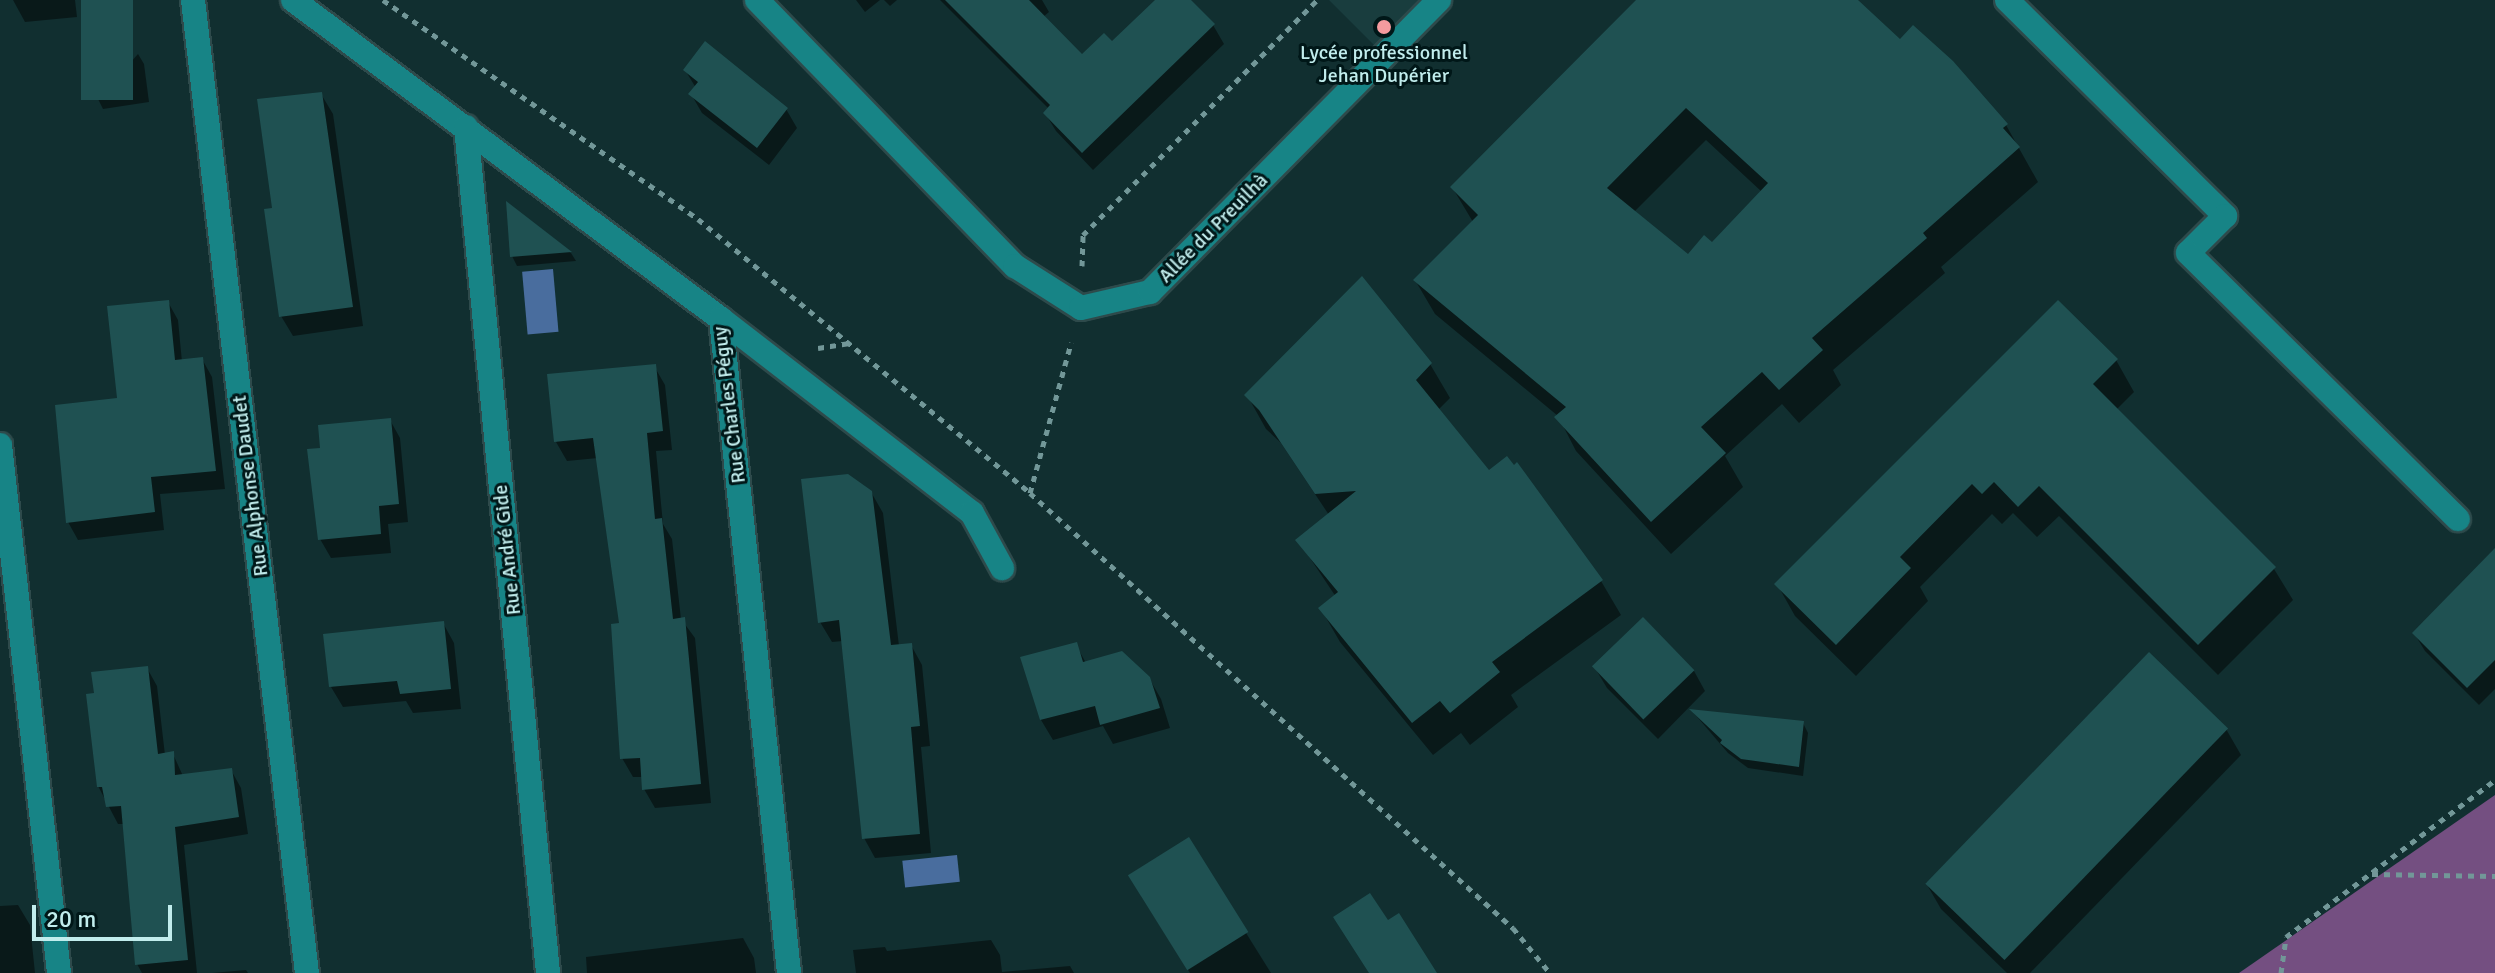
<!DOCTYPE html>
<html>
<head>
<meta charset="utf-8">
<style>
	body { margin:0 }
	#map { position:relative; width:2495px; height:973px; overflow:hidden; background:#112f30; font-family:Signika,sans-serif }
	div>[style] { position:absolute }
	.built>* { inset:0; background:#193d3e }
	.forest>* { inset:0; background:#744f81 }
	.water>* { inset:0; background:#496d9e; transform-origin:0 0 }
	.shadow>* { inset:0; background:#0007 }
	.building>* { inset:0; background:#1f5152; transform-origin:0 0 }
	.path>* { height:5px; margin-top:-2.5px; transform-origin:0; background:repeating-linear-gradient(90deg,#729798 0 6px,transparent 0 12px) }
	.roads { filter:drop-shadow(2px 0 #2e4a4b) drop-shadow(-2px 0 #2e4a4b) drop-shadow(0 2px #2e4a4b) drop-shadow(0 -2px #2e4a4b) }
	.minor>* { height:24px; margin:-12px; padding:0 12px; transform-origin:12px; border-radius:12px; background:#178486 }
	.dots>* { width:22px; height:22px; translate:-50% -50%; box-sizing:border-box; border:4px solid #001718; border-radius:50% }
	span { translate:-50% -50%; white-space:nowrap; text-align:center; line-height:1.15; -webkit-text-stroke:6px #001718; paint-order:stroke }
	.poi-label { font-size:20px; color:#c1eded }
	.street-label { font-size:20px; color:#c1eded }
	.scale { position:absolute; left:32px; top:905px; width:140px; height:36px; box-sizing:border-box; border:4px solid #c1eded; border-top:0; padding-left:10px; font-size:24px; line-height:28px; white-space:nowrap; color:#c1eded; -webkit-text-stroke:6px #001718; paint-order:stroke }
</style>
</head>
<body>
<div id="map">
	<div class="built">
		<div style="clip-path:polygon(1329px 0,1439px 0,1384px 55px)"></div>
	</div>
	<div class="forest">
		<div style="clip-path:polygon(2495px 795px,2495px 973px,2239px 973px)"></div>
	</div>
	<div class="water">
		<div style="left:553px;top:269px;width:63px;height:31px;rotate:85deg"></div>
		<div style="left:957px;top:855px;width:27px;height:55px;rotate:84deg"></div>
	</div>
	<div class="shadow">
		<div style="clip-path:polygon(13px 0,75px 0,77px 17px,25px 22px)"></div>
		<div style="clip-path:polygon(856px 0,880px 0,865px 12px)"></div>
		<div style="clip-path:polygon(884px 0,897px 0,890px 6px)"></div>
		<div style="clip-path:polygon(940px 0,1042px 0,1049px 12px,1043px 17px,1082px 57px,1112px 44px,1157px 0,1188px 0,1213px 25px,1224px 44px,1093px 170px,1056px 131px,1045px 113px,1049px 109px)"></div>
		<div style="clip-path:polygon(evenodd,1639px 0,1855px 0,1900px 42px,2006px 125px,2038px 182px,1941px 267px,1945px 273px,1833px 370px,1841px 385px,1799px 423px,1782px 404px,1725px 456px,1743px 487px,1671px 554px,1576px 451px,1558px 416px,1435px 314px,1415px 280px,1473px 222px,1452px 187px,1639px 0,1706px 140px,1762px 192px,1713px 245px,1689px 256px,1634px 212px,1706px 140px)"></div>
		<div style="clip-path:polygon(138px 54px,144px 64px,149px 102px,103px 109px,98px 99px)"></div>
		<div style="clip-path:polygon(685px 70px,786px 109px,797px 128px,769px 165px,702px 113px,691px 94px,696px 88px)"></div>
		<div style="clip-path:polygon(321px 94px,333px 114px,363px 326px,293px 336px,281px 316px,275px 209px)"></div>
		<div style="clip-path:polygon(508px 205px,571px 253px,576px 261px,517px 266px,512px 256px)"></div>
		<div style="clip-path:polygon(168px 302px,178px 320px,182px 362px,202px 359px,212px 377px,225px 489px,160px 494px,164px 530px,78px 540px,68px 522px,119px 400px)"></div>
		<div style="clip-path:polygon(2116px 360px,2134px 392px,2116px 410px,2274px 569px,2293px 600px,2218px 675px,2059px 516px,2037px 537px,2013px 513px,2002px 524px,1992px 514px,1920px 587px,1928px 601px,1856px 676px,1795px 616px,1777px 584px)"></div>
		<div style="clip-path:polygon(1430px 364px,1450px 398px,1438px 410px,1489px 473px,1517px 465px,1601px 581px,1621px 615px,1511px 695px,1518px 707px,1470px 745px,1461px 733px,1433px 755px,1340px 642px,1321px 609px,1336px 597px,1298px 540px,1329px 515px,1281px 443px,1266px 429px,1247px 395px)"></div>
		<div style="clip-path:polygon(654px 366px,665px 385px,672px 450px,656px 451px,663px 524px,672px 539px,681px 619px,695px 638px,711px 803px,655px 808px,644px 789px,643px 777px,633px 777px,622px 758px,621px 625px,598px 458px,567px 461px,556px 442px)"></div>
		<div style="clip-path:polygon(390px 420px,400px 438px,408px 522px,388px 524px,391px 553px,331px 558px,320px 539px,322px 450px)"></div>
		<div style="clip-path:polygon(871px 492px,883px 513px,899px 646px,911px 645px,922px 665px,930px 746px,921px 747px,931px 853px,875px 858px,864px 838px,843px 641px,832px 642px,820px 622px)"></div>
		<div style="clip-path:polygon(2495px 557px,2495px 689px,2479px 705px,2425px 651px,2414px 633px)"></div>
		<div style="clip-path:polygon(443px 623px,454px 643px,461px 709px,413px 713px,406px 701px,343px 707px,331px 687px)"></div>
		<div style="clip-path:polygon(1076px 645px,1086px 663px,1149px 678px,1161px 699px,1170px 728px,1113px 744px,1103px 726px,1053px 740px,1041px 720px,1023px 659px)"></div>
		<div style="clip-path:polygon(147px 668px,157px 686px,165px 755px,173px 754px,183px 776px,231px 770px,241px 788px,248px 834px,184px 845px,197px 973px,142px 973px,137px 964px,124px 824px,118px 824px,98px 786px,96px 695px)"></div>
		<div style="clip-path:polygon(1595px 668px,1694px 671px,1705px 691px,1658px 739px,1607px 688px)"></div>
		<div style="clip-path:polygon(1693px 712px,1803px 723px,1808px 733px,1803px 776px,1748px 768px,1728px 753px)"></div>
		<div style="clip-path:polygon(2226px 729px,2241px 755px,2030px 973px,2007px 973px,1941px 909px,1926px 883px)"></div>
		<div style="clip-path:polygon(1188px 840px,1271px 973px,1190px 973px,1141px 896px)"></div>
		<div style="clip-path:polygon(18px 905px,30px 925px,35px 973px,0 973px,0 906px)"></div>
		<div style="clip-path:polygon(743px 938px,754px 958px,756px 973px,587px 973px,586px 957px)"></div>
		<div style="clip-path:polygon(991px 940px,1000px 955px,1002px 972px,1070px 966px,1074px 973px,856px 973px,853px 950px,885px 947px,887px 951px)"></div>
		<div style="clip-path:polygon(246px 970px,248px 973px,212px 973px)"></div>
	</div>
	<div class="building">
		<div style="left:81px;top:0;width:52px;height:100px"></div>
		<div style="clip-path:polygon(945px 0,1029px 0,1082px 54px,1104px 33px,1112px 41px,1155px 0,1191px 0,1215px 24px,1082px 153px,1043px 113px,1050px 105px)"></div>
		<div style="clip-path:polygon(evenodd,1636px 0,1858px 0,1900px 39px,1913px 25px,1953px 61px,2008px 124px,2003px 128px,2020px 147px,1923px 233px,1927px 238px,1812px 338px,1823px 350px,1779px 390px,1762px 372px,1701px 427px,1726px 453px,1651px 522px,1554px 417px,1566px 407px,1413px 280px,1478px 215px,1450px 187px,1636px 0,1686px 108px,1768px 183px,1712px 242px,1704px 235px,1688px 254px,1607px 188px,1686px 108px)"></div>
		<div style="clip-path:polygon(705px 41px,788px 108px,757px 148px,688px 94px,698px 82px,683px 70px)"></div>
		<div style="clip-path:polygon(322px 92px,353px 307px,279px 317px,264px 209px,272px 208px,257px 99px)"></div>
		<div style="clip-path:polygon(506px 201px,572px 252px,510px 257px)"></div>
		<div style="clip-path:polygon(1362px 276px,1432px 363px,1416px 380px,1489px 470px,1507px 456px,1514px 465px,1517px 462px,1603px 580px,1492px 662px,1500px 672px,1450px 713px,1440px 701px,1412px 723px,1318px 608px,1338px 592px,1295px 540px,1356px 491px,1315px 494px,1259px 410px,1244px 395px)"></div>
		<div style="clip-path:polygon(169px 300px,175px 360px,203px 357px,216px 471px,151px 477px,155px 512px,66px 523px,55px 405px,117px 398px,107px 306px)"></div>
		<div style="clip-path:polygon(2058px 300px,2118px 359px,2093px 384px,2276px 567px,2198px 645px,2039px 486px,2018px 507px,1994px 482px,1982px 494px,1972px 484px,1900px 557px,1911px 568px,1836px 645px,1774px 584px)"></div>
		<div style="clip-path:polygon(656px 364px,663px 431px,647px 433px,655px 519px,662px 518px,673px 619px,685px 617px,701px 784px,642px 790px,640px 758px,620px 759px,611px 624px,619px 623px,593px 438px,554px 442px,547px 374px)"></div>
		<div style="clip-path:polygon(391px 418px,399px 504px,379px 506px,381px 534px,318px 540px,307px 449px,320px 448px,318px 425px)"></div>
		<div style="clip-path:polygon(848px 474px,872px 491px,891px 645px,912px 643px,920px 726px,911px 727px,920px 834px,862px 839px,839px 620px,818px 623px,801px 479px)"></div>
		<div style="clip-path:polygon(2495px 548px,2495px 660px,2467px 688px,2412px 633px)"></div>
		<div style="left:1643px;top:617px;width:74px;height:71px;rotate:46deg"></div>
		<div style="clip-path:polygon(444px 621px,451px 689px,400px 694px,397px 681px,329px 687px,323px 634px)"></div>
		<div style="clip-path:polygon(1077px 642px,1083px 662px,1122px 651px,1150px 677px,1160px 708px,1100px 725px,1095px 706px,1040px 720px,1020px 657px)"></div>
		<div style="left:2149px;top:652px;width:110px;height:322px;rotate:44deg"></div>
		<div style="clip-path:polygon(148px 666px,158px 754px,174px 751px,175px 775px,232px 768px,239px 817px,175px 827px,188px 960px,135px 965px,121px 806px,106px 807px,102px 787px,97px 787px,86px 694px,94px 693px,91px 672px)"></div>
		<div style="clip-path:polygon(1689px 709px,1804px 721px,1799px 767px,1741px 759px,1720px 743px,1722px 740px)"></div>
		<div style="left:1189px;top:837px;width:112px;height:72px;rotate:58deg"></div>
		<div style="clip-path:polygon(1370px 893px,1388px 920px,1399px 913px,1437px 973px,1369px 973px,1333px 917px)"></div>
	</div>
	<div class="path">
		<div style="left:383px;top:0;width:384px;rotate:34.8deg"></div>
		<div style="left:698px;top:219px;width:430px;rotate:39.5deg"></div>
		<div style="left:1030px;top:493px;width:650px;rotate:42.01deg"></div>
		<div style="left:1513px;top:928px;width:58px;rotate:50.6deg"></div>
		<div style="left:1082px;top:266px;width:31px;rotate:-88deg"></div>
		<div style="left:1083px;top:235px;width:332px;rotate:-45.1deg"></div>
		<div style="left:818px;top:348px;width:32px;rotate:-9deg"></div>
		<div style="left:1030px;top:493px;width:156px;rotate:-74.7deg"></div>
		<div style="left:2372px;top:874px;width:123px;rotate:0.9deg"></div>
		<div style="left:2281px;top:973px;width:36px;rotate:-82deg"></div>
		<div style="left:2286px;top:937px;width:261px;rotate:-36.9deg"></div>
	</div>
	<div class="roads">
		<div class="minor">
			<div style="left:193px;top:0;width:980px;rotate:83.32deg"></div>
			<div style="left:293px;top:0;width:534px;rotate:36.7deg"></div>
			<div style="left:721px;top:319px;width:317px;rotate:37.7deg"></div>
			<div style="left:972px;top:513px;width:63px;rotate:61.4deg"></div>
			<div style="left:757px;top:0;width:371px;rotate:45.9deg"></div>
			<div style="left:1015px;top:266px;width:78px;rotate:32.5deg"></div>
			<div style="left:1081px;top:308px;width:71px;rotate:-13.1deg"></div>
			<div style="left:1150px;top:292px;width:411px;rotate:-45.3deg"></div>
			<div style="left:2007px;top:0;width:307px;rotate:44.7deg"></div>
			<div style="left:2225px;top:216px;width:52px;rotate:135deg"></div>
			<div style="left:2188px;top:253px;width:379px;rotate:44.6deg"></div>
			<div style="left:466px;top:127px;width:850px;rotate:84.46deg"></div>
			<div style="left:721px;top:319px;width:658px;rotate:84.06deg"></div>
			<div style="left:0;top:445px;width:531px;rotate:83.62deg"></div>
		</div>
	</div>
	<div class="dots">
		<div style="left:1384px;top:27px;background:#f49b9f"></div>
	</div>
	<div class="poi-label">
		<span style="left:1384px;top:64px">Lycée professionnel<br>Jehan Dupérier</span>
	</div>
	<div class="street-label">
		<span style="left:1213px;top:228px;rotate:-45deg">Allée du Preuilhà</span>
		<span style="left:729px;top:405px;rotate:-97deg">Rue Charles Péguy</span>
		<span style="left:250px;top:486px;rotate:-97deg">Rue Alphonse Daudet</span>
		<span style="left:507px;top:550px;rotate:-96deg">Rue André Gide</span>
	</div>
	<div class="scale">20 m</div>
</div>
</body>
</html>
